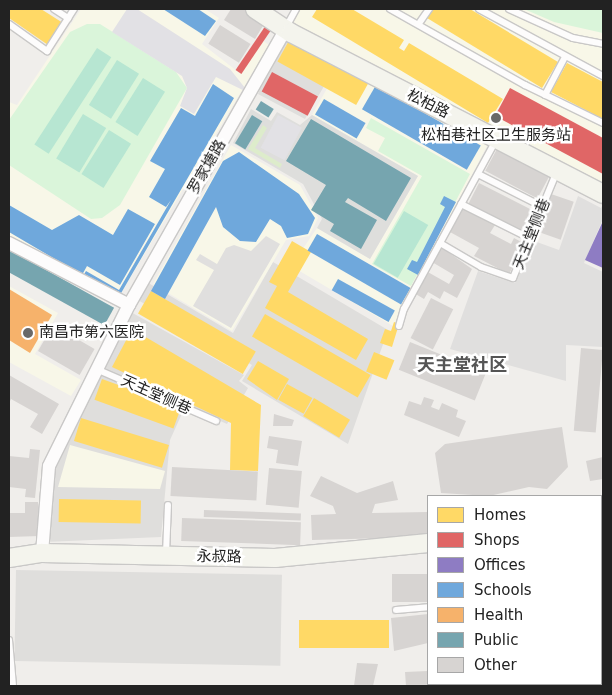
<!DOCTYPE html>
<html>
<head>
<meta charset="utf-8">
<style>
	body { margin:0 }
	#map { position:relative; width:612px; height:695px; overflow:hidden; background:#f0eeeb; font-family:"DejaVu Sans","Noto Sans SC",sans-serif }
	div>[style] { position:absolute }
	.residential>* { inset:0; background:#dfdedc; transform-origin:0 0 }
	.education>* { inset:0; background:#f8f7e8 }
	.religious>* { inset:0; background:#dededc }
	.grass>* { inset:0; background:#ddeccb }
	.park>* { inset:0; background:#daf5da }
	.pitch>* { inset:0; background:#b7e6d2; transform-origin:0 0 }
	.parking>* { inset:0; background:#e0dfde }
	.plaza>* { inset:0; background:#e2e1e5; transform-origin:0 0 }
	.homes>* { inset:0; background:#ffd966; transform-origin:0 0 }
	.shops>* { inset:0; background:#e06666; transform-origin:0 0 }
	.offices>* { inset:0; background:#8e7cc3 }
	.schools>* { inset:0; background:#6fa8dc; transform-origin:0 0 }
	.health>* { inset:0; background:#f6b26b }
	.public>* { inset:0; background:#76a5af; transform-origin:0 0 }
	.building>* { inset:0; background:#d7d4d2; transform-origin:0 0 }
	.roads { filter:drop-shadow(1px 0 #c9c8c7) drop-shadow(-1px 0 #c9c8c7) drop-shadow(0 1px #c9c8c7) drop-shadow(0 -1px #c9c8c7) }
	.lane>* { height:6px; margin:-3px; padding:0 3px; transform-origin:3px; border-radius:3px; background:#fdfcfc }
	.street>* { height:12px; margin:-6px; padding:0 6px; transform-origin:6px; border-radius:6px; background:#fdfcfc }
	.secondary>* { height:18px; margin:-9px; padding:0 9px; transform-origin:9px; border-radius:9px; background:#f4f4ed }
	.primary>* { height:20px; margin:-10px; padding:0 10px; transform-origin:10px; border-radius:10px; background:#f3ede7 }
	.dots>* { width:14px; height:14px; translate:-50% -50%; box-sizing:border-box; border:2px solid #fff; border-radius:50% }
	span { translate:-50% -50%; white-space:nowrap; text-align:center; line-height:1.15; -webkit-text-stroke:5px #fff; paint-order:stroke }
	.street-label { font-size:15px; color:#222 }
	.poi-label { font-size:15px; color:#222 }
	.left { translate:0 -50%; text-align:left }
	.quarter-label { font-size:18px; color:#555; font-weight:700 }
	.frame { position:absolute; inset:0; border:10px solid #222; pointer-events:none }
	.legend { position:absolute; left:427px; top:495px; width:175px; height:190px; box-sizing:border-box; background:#fff; border:1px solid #a7a7a7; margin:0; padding:6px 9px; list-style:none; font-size:15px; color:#222 }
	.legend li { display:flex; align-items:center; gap:10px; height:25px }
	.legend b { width:25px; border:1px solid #a7a7a7 }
</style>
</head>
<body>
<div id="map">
	<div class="residential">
		<div style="clip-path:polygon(289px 35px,338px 62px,305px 119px,258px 94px,271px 60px,275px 62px)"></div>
		<div style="clip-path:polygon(273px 262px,388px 330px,348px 444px,242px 381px,252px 365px,136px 299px,145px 281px,233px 333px)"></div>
		<div style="clip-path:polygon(129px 311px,244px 375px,239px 381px,248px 388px,227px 424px,100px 367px)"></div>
		<div style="clip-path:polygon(98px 371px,184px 409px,170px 440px,161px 537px,45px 542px,52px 467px)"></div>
		<div style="left:16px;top:570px;width:266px;height:91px;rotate:1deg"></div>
	</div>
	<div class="education">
		<div style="clip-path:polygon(81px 9px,205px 9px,219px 18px,202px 44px,237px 71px,258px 37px,269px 45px,120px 295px,9px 238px,9px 102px,17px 105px)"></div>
		<div style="clip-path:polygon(294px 9px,603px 9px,603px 184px,297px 30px,287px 22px)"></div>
		<div style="clip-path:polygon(342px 62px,488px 144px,393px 326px,291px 266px,317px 228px,370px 259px,418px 176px,312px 115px)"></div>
		<div style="clip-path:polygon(231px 145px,300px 185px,318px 218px,309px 236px,286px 240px,232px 331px,153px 284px)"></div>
		<div style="clip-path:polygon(9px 286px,58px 313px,35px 354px,81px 380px,71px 396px,9px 362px)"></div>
		<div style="clip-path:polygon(70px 445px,165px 471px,160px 489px,58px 487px)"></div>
	</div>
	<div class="religious">
		<div style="clip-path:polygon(251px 109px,271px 121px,277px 112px,300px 125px,312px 115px,418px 176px,370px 259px,317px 228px,322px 219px,303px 184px,233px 143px)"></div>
	</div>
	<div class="grass">
		<div style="clip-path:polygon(263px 125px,267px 128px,255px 148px,282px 164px,280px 168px,248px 149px)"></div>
	</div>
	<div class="park">
		<div style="clip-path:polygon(524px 9px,603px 9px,603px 33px,554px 22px)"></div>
		<div style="clip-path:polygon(87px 24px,100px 24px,176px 72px,187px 88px,120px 205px,102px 218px,91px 219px,9px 165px,9px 120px,70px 32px)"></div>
		<div style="clip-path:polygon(371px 118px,470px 174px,411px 286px,372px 264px,422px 176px,378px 151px,385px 138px,366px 128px)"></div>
	</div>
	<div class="pitch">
		<div style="left:97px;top:48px;width:17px;height:115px;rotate:33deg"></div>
		<div style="left:117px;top:60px;width:26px;height:53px;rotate:32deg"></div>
		<div style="left:143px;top:78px;width:26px;height:52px;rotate:32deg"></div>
		<div style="left:83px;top:114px;width:27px;height:52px;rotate:31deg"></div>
		<div style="left:109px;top:130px;width:26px;height:52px;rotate:32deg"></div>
		<div style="left:404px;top:211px;width:28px;height:61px;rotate:30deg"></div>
	</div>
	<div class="parking">
		<div style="clip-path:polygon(578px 196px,601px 208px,603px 204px,603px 219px,584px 263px,603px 272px,603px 347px,566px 345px,566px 381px,450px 349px,478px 271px,515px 283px,534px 241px,559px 250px)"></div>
		<div style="clip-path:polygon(266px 236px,280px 244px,231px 328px,193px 306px,214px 270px,196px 260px,200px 254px,217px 264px,226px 248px,234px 245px,251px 251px)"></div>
	</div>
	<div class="plaza">
		<div style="clip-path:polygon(127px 9px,137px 9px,230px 69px,249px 93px,216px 77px,194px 114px,180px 106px,187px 88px,182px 76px,112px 32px)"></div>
		<div style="left:278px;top:115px;width:27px;height:37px;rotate:28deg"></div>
	</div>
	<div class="homes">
		<div style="clip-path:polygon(9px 9px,41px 9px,63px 23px,48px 45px,9px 18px)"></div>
		<div style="clip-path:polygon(317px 9px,352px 9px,404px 40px,399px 48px,404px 51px,409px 43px,503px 99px,488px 123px,312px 17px)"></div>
		<div style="clip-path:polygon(433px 9px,470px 9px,558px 62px,542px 88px,427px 18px)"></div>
		<div style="left:291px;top:37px;width:90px;height:28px;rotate:29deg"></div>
		<div style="clip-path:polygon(567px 63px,603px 82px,603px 119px,551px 92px)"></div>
		<div style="clip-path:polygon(292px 241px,311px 252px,288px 292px,368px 339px,356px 360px,265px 308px,277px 286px,269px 282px)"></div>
		<div style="left:151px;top:291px;width:121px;height:26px;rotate:30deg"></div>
		<div style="left:265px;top:314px;width:122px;height:26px;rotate:30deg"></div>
		<div style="clip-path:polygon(394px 322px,399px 324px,392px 347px,380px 343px,385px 329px,391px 331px)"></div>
		<div style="clip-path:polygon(132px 329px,261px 405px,258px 471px,230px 470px,231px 423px,112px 367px)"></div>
		<div style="left:374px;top:352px;width:22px;height:21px;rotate:22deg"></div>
		<div style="clip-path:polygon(258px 361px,289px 379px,277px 400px,247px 379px)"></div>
		<div style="left:102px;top:379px;width:84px;height:22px;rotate:20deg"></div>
		<div style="left:287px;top:384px;width:29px;height:18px;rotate:29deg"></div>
		<div style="left:314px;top:398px;width:42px;height:21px;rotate:31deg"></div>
		<div style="left:81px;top:418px;width:92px;height:24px;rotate:17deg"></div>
		<div style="left:59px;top:499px;width:82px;height:23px;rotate:1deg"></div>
		<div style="left:299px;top:620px;width:90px;height:28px"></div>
	</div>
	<div class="shops">
		<div style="left:268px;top:22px;width:7px;height:58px;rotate:34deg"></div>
		<div style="left:272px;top:72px;width:52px;height:22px;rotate:28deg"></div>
		<div style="clip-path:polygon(510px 88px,603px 138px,603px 174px,495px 116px)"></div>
	</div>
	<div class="offices">
		<div style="clip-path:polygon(603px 221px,603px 268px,585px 260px)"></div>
	</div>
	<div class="schools">
		<div style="clip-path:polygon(163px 9px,198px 9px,216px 21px,205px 36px)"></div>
		<div style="clip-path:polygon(213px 84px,234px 98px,120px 295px,83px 276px,86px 271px,119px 290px,171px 200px,166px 207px,149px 197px,165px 169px,150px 161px,181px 108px,195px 116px)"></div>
		<div style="left:376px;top:85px;width:121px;height:28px;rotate:30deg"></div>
		<div style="left:324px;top:99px;width:48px;height:18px;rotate:30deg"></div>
		<div style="clip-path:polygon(239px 152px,299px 194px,315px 218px,308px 234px,287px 238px,281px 226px,270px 219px,256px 242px,240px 241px,223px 227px,216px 207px,165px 299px,151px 291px,223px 161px)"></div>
		<div style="clip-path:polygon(444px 196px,456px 202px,418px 275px,407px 269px,412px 260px,417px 262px,445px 207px,440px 204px)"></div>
		<div style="clip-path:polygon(9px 205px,52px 230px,79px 215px,113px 235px,128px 209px,155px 224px,120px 285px,87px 266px,82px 275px,9px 232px)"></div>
		<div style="left:317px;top:234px;width:108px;height:19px;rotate:30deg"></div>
		<div style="left:338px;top:279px;width:65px;height:13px;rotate:29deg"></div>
	</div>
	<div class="health">
		<div style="clip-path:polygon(9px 289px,52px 315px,30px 353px,9px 340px)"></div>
	</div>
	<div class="public">
		<div style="left:261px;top:101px;width:15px;height:10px;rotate:32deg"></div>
		<div style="left:252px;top:115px;width:12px;height:33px;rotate:31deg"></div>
		<div style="clip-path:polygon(311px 119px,411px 178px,386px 221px,348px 198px,345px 202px,377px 220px,361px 249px,330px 231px,334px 224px,311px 210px,326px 185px,286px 161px)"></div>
		<div style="left:10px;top:250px;width:119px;height:20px;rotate:29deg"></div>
	</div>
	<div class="building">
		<div style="clip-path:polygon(231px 9px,250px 9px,267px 19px,255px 39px,224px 20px)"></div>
		<div style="left:220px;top:25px;width:36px;height:22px;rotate:32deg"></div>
		<div style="left:498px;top:147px;width:59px;height:27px;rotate:28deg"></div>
		<div style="left:479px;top:183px;width:65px;height:25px;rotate:27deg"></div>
		<div style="left:551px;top:194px;width:24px;height:40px;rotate:19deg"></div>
		<div style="clip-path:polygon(463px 208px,495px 225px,490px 233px,511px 244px,514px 238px,525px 244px,509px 274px,474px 256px,479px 248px,450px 232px)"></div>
		<div style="clip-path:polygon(441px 247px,472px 269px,457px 298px,444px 291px,440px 299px,428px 292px,424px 299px,414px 293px,426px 271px,449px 284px,454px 275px,432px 262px)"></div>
		<div style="left:431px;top:298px;width:25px;height:45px;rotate:27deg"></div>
		<div style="left:53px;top:325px;width:48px;height:30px;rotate:30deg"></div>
		<div style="left:410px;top:342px;width:82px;height:30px;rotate:22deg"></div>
		<div style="left:581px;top:348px;width:22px;height:83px;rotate:5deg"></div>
		<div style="clip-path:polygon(9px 375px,59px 404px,42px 434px,30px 427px,38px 414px,11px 399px,9px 403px)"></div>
		<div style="clip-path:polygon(424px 397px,434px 400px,431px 407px,439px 410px,442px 403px,458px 410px,456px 417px,466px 421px,459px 437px,404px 415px,409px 401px,421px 405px)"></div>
		<div style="clip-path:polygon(274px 414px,294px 420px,292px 426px,273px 426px)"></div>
		<div style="clip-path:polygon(562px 427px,568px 467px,547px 489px,529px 487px,489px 496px,441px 493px,435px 453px,445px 444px)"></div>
		<div style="clip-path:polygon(269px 436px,302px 441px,298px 466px,276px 463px,278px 450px,267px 448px)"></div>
		<div style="clip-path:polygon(30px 449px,40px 450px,35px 498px,25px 497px,26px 489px,9px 487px,9px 456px,29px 458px)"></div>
		<div style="clip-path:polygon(603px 457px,603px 479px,590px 481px,586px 461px)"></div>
		<div style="left:172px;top:467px;width:86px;height:29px;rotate:3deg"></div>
		<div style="left:269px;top:468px;width:33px;height:37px;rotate:5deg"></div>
		<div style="clip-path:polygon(321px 476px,357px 493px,393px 481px,398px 500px,375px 504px,372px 513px,428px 512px,428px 537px,312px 540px,311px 515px,336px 514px,333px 506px,310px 496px)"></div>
		<div style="clip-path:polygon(25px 502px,38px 502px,40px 536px,9px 537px,9px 513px,25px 513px)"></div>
		<div style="left:204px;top:510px;width:97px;height:7px;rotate:2deg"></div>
		<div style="left:182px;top:518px;width:119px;height:23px;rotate:2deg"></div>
		<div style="clip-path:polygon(601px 552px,603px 552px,601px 579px)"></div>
		<div style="left:428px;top:574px;width:28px;height:36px;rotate:90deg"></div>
		<div style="clip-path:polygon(428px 614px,428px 643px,394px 651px,391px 618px)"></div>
		<div style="clip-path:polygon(601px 652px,603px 686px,564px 686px,601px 684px)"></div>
		<div style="clip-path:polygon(357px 663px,378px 664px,373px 686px,354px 686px)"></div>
		<div style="clip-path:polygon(428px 671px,428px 684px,495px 686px,406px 686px,405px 672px)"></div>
		<div style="left:499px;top:684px;width:61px;height:2px"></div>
	</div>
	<div class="roads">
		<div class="lane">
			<div style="left:54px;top:9px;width:17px;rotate:33deg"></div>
			<div style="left:390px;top:9px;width:155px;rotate:29.4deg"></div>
			<div style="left:525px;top:85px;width:87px;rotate:26deg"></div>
			<div style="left:479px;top:9px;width:141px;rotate:28.4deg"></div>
			<div style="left:509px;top:9px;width:70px;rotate:24.4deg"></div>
			<div style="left:573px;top:38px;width:31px;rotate:11deg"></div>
			<div style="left:420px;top:22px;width:16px;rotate:-55deg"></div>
			<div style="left:9px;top:24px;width:47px;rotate:35.4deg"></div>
			<div style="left:47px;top:51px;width:50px;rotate:-57.3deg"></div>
			<div style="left:285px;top:29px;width:23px;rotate:-61deg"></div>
			<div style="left:545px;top:95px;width:43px;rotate:-62.2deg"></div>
			<div style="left:478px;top:174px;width:73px;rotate:26.9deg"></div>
			<div style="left:461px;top:204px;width:78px;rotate:26.6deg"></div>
			<div style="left:440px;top:243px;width:48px;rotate:30.3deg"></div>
			<div style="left:481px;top:267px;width:34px;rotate:19deg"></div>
			<div style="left:513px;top:278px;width:116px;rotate:-67.6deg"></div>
			<div style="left:399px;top:326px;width:18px;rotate:-74deg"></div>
			<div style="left:404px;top:309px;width:192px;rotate:-61.4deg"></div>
			<div style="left:96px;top:369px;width:131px;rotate:23.4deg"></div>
			<div style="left:166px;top:554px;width:49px;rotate:-87.7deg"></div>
			<div style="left:396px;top:610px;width:32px;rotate:-5deg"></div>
			<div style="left:9px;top:640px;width:46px;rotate:85deg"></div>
		</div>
		<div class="street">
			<div style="left:9px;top:243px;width:135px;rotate:27.3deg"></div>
			<div style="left:42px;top:553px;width:87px;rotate:-85.4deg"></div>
			<div style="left:49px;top:466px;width:180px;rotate:-63.6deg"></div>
			<div style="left:129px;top:305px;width:316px;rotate:-60.4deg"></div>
		</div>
		<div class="secondary">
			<div style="left:255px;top:9px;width:43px;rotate:33.7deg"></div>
			<div style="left:291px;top:33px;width:351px;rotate:27.3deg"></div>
			<div style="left:9px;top:558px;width:33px;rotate:-9deg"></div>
			<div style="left:42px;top:553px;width:233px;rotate:1.2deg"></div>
			<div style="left:275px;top:558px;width:154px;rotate:-5.6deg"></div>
		</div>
		<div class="primary">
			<div style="left:603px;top:523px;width:1px;rotate:90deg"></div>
		</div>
	</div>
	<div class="dots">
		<div style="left:496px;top:118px;background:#6a6968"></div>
		<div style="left:28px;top:333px;background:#6a6968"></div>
	</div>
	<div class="street-label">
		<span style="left:428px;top:104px;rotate:27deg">松柏路</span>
		<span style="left:207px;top:167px;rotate:-60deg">罗家塘路</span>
		<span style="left:532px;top:234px;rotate:-68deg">天主堂侧巷</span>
		<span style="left:156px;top:395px;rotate:24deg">天主堂侧巷</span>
		<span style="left:219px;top:557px;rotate:1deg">永叔路</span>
	</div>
	<div class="poi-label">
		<span style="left:496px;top:136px">松柏巷社区卫生服务站</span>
		<span class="left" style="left:39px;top:333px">南昌市第六医院</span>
	</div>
	<div class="quarter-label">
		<span style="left:462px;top:365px">天主堂社区</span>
	</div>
	<div class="frame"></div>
	<ul class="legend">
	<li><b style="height:14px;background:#ffd966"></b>Homes</li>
	<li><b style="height:14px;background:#e06666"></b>Shops</li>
	<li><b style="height:14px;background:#8e7cc3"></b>Offices</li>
	<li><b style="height:14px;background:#6fa8dc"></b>Schools</li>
	<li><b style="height:14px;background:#f6b26b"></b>Health</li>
	<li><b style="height:14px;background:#76a5af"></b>Public</li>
	<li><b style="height:14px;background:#d7d4d2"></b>Other</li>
	</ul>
</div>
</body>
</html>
